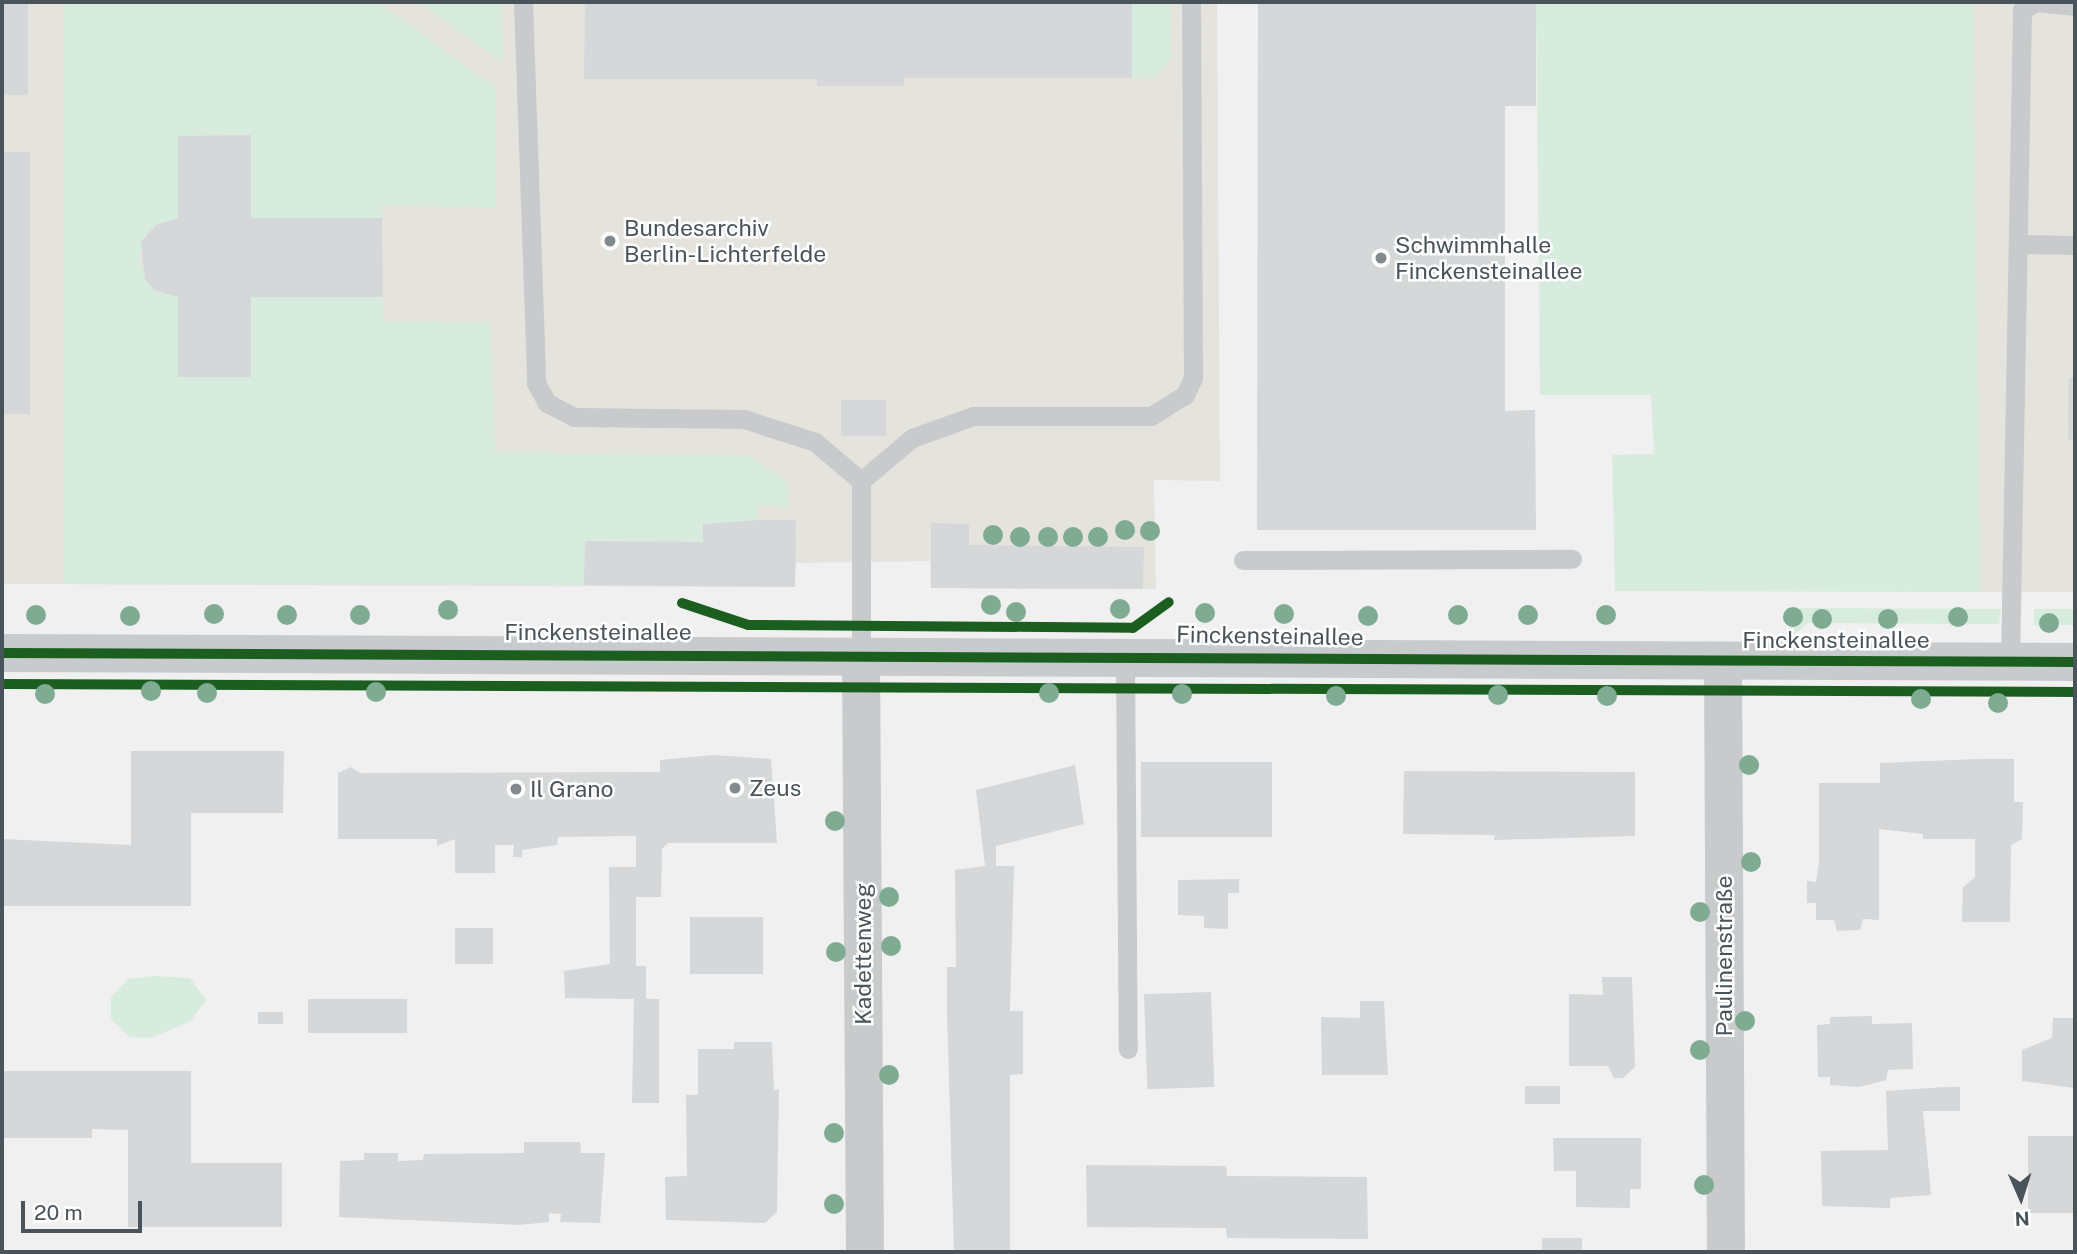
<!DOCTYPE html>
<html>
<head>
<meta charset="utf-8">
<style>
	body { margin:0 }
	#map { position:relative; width:2077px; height:1254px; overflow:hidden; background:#f0f0f0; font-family:"Public Sans",sans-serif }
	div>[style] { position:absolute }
	.commercial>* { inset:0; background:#e5e3de; transform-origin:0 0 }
	.green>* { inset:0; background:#d7ecde; transform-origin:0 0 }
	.building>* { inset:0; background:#d6d7d8; transform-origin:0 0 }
	.lane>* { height:19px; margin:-9.5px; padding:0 9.5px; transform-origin:9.5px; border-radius:9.5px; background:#c8cacb }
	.street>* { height:38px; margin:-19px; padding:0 19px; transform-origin:19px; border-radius:19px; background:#c8cacb }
	.secondary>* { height:38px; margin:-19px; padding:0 19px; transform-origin:19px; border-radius:19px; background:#c8cbcd }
	.cycleway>* { height:10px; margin:-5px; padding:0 5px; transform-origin:5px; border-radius:5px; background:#1b5e20 }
	.trees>* { width:20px; height:20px; margin:-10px; border-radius:50%; background:#7fab93 }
	.dots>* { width:19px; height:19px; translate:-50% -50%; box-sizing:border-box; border:4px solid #fff; border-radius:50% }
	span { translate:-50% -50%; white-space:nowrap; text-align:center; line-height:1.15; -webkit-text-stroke:5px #fff; paint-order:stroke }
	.poi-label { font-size:23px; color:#49535a }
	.left { translate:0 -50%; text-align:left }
	.street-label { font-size:23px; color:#49535a }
	.frame { position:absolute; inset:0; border:4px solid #49535a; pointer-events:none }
	.north { position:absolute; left:1986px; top:1163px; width:70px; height:70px; -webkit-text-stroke:5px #fff; paint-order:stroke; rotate:177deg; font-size:19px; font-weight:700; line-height:28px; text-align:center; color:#49535a }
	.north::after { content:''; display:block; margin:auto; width:24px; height:32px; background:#49535a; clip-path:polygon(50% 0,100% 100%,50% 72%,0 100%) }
	.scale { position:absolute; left:21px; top:1201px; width:121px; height:32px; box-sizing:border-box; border:4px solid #49535a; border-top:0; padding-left:9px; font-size:21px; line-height:24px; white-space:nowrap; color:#49535a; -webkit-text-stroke:5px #fff; paint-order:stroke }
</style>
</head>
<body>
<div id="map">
	<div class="commercial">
		<div style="clip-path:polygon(2px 2px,1217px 2px,1220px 481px,1154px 480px,1156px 589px,931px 588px,930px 561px,796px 563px,795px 587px,2px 584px)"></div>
		<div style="left:1973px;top:2px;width:102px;height:590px"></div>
	</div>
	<div class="green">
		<div style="clip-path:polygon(64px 2px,378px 2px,496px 88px,496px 208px,383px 205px,382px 218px,251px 218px,251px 135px,178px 136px,178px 218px,150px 230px,138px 258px,150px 286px,178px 297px,178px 377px,251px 377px,251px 297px,383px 297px,383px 321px,490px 322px,495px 452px,751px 456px,787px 482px,789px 507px,757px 504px,757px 524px,704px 524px,703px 542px,585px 541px,584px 585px,64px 584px)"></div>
		<div style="clip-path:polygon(418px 2px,502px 2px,503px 63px)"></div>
		<div style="clip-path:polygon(1132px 2px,1171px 2px,1171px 58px,1155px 78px,1132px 78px)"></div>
		<div style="clip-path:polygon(1536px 2px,1973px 2px,1980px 592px,1615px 591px,1612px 455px,1654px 454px,1651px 395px,1540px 395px)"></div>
		<div style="clip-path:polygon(1786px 608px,2001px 609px,1999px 624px,1808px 623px,1791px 638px)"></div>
		<div style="left:2034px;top:609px;width:41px;height:16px"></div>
		<div style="clip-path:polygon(153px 976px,190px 978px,206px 1000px,190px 1022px,150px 1038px,130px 1037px,111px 1019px,111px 997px,128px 979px)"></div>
	</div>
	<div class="building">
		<div style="left:2px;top:2px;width:26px;height:93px"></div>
		<div style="clip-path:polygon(585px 2px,1132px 2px,1132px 78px,904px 78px,904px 86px,817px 86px,817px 79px,584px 79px)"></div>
		<div style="clip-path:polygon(1258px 2px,1536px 2px,1536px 106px,1505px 106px,1505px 411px,1535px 410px,1536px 530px,1257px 530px)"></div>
		<div style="clip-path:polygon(251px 135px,251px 218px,382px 218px,383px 297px,251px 297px,251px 377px,178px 377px,178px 297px,156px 291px,145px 280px,141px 242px,156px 225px,178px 218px,178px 136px)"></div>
		<div style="left:2px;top:152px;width:28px;height:262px"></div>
		<div style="clip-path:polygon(2069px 378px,2075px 378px,2075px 440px,2068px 439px)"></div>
		<div style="left:886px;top:400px;width:36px;height:45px;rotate:90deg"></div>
		<div style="clip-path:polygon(758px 520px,796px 520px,795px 587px,584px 585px,585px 541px,703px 542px,703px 524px)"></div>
		<div style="clip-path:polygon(931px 523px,969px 524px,969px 545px,1144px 547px,1143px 589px,931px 588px)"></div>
		<div style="clip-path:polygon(131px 751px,284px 751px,283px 813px,191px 813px,191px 906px,2px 906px,2px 839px,131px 845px)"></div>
		<div style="clip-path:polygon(714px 755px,771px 759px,777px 843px,668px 843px,662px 849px,661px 897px,636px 897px,636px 966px,646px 966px,646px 999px,659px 999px,659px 1103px,632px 1103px,634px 999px,565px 998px,564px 971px,610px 964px,609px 867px,636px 867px,636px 836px,558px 837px,557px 845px,522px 850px,522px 857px,513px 857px,514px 845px,495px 845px,495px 873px,455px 873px,455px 839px,437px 846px,437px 839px,338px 839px,338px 773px,351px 767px,360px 773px,660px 772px,660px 760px)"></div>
		<div style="clip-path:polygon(1978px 759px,2014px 759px,2014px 802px,2023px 802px,2022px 839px,2011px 845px,2010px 922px,1962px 922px,1963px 887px,1975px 877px,1975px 839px,1923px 839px,1923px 834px,1879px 829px,1879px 920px,1863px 919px,1860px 930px,1837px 931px,1834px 920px,1816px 920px,1816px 903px,1807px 903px,1807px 881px,1816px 882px,1819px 861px,1819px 783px,1880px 783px,1880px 763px)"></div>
		<div style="left:1141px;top:762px;width:131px;height:75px"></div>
		<div style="clip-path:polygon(1075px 765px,1084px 824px,996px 846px,996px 866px,1014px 866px,1010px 1011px,1023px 1011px,1023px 1074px,1010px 1075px,1010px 1252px,954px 1252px,947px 1011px,947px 967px,956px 967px,955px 870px,985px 866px,976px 790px)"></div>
		<div style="clip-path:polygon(1404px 771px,1635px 772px,1635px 836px,1494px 840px,1495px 835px,1403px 834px)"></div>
		<div style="clip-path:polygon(1239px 879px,1239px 893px,1228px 893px,1228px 929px,1204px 928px,1204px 916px,1178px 915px,1178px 880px)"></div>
		<div style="left:690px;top:917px;width:73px;height:57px"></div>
		<div style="left:455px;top:928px;width:38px;height:36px"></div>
		<div style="clip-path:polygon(1602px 977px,1632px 977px,1635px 1067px,1623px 1078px,1614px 1078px,1608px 1066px,1569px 1066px,1569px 994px,1603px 995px)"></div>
		<div style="left:1211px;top:992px;width:95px;height:67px;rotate:88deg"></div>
		<div style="left:308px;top:999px;width:99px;height:34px"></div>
		<div style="clip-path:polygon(1360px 1001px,1384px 1001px,1388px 1075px,1322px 1075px,1321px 1017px,1360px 1018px)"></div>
		<div style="left:258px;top:1012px;width:25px;height:12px"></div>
		<div style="clip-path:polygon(1872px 1016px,1872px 1024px,1912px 1023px,1913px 1069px,1888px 1070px,1886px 1080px,1859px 1087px,1830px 1085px,1830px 1077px,1818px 1077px,1817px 1025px,1830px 1024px,1830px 1017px)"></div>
		<div style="clip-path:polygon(2053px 1018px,2075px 1018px,2073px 1088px,2022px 1081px,2022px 1050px,2052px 1038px)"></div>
		<div style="clip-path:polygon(734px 1042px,772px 1042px,774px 1090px,779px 1089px,777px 1212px,765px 1223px,666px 1220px,665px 1177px,687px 1176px,686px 1095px,698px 1095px,698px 1049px,734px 1049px)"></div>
		<div style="clip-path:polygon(2px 1071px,191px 1071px,191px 1163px,282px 1163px,282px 1227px,128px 1227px,128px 1130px,92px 1129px,92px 1138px,2px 1138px)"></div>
		<div style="left:1560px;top:1086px;width:18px;height:35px;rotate:90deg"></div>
		<div style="clip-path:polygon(1946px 1087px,1960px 1087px,1960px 1111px,1923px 1111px,1931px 1195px,1890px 1198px,1890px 1208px,1822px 1206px,1821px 1151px,1888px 1150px,1886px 1091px)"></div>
		<div style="left:2075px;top:1136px;width:77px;height:47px;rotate:90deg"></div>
		<div style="clip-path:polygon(1553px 1138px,1641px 1138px,1641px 1189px,1630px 1189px,1630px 1208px,1576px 1207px,1576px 1171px,1554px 1171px)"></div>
		<div style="clip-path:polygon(524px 1142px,580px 1142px,581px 1153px,605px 1153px,600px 1223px,560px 1222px,561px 1214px,549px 1213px,549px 1222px,519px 1225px,339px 1217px,340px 1161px,364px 1160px,364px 1153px,398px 1153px,398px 1161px,423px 1160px,424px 1154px,524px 1153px)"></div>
		<div style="clip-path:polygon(1086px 1165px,1226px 1166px,1227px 1176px,1367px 1177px,1368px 1239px,1227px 1238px,1226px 1228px,1087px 1227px)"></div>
		<div style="left:1582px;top:1238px;width:14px;height:40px;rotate:90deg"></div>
	</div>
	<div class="lane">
		<div style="left:523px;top:2px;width:381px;rotate:88deg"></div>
		<div style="left:536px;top:383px;width:23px;rotate:61deg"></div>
		<div style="left:547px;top:403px;width:30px;rotate:27deg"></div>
		<div style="left:574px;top:417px;width:170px;rotate:0.7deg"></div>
		<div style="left:744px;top:419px;width:75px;rotate:17.9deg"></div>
		<div style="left:815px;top:442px;width:60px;rotate:40.3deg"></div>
		<div style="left:2018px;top:244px;width:57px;rotate:1deg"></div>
		<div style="left:1243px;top:560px;width:329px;rotate:-0.2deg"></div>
		<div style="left:861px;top:655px;width:174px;rotate:-90deg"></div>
		<div style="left:861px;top:481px;width:67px;rotate:-40.1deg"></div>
		<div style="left:912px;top:438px;width:65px;rotate:-19.8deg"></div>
		<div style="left:973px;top:416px;width:178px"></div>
		<div style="left:1151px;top:416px;width:40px;rotate:-32deg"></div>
		<div style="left:1185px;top:395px;width:19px;rotate:-65deg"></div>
		<div style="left:1193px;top:378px;width:376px;rotate:-90.3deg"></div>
		<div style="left:1125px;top:656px;width:393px;rotate:89.6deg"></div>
		<div style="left:2010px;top:661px;width:651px;rotate:-88.94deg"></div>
		<div style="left:2022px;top:10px;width:16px;rotate:-30deg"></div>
		<div style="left:2036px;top:2px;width:39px;rotate:6deg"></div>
	</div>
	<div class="street">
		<div style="left:861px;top:655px;width:597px;rotate:89.62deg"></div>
		<div style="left:1723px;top:661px;width:591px;rotate:89.71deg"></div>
	</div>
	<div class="secondary">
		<div style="left:2px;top:653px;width:2073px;rotate:0.25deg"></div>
	</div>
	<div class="cycleway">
		<div style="left:682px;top:603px;width:70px;rotate:18.4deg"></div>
		<div style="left:748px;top:625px;width:385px;rotate:0.4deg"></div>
		<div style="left:1133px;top:628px;width:44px;rotate:-35.8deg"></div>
		<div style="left:2px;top:653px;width:2073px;rotate:0.25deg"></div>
		<div style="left:2px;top:684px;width:2073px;rotate:0.22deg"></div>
	</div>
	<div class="trees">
		<div style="left:1125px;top:530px"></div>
		<div style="left:1150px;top:531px"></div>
		<div style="left:993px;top:535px"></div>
		<div style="left:1020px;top:537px"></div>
		<div style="left:1048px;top:537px"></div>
		<div style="left:1073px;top:537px"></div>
		<div style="left:1098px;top:537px"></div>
		<div style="left:991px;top:605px"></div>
		<div style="left:1120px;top:609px"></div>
		<div style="left:448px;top:610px"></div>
		<div style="left:1016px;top:612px"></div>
		<div style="left:1205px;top:613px"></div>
		<div style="left:214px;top:614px"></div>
		<div style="left:1284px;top:614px"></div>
		<div style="left:36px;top:615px"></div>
		<div style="left:287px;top:615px"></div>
		<div style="left:360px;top:615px"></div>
		<div style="left:1458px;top:615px"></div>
		<div style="left:1528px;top:615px"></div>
		<div style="left:1606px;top:615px"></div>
		<div style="left:130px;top:616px"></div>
		<div style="left:1368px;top:616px"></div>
		<div style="left:1793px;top:617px"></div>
		<div style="left:1958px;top:617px"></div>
		<div style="left:1822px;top:619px"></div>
		<div style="left:1888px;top:619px"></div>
		<div style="left:2049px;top:623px"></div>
		<div style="left:151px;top:691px"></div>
		<div style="left:376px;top:692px"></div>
		<div style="left:207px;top:693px"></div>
		<div style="left:1049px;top:693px"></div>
		<div style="left:45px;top:694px"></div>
		<div style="left:1182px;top:694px"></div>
		<div style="left:1498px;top:695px"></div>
		<div style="left:1336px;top:696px"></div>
		<div style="left:1607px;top:696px"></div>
		<div style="left:1921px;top:699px"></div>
		<div style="left:1998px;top:703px"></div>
		<div style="left:1749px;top:765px"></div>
		<div style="left:835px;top:821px"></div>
		<div style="left:1751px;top:862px"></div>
		<div style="left:889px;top:897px"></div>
		<div style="left:1700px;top:912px"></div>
		<div style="left:891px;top:946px"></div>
		<div style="left:836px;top:952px"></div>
		<div style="left:1745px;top:1021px"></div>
		<div style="left:1700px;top:1050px"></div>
		<div style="left:889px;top:1075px"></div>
		<div style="left:834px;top:1133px"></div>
		<div style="left:1704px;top:1185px"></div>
		<div style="left:834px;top:1204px"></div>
	</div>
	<div class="dots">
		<div style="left:610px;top:241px;background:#838a8e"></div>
		<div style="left:1381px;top:258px;background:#838a8e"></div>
		<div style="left:735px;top:788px;background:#838a8e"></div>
		<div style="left:516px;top:789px;background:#838a8e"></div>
	</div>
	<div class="poi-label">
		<span class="left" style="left:624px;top:241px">Bundesarchiv<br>Berlin-Lichterfelde</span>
		<span class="left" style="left:1395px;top:258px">Schwimmhalle<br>Finckensteinallee</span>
		<span class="left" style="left:749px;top:788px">Zeus</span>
		<span class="left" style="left:530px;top:789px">Il Grano</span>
	</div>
	<div class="street-label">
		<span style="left:598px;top:632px">Finckensteinallee</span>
		<span style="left:1270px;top:636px;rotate:1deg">Finckensteinallee</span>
		<span style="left:1836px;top:640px">Finckensteinallee</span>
		<span style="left:863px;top:954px;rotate:-90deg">Kadettenweg</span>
		<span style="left:1724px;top:956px;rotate:-90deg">Paulinenstraße</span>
	</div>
	<div class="frame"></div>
	<div class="north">N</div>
	<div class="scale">20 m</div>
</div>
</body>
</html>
